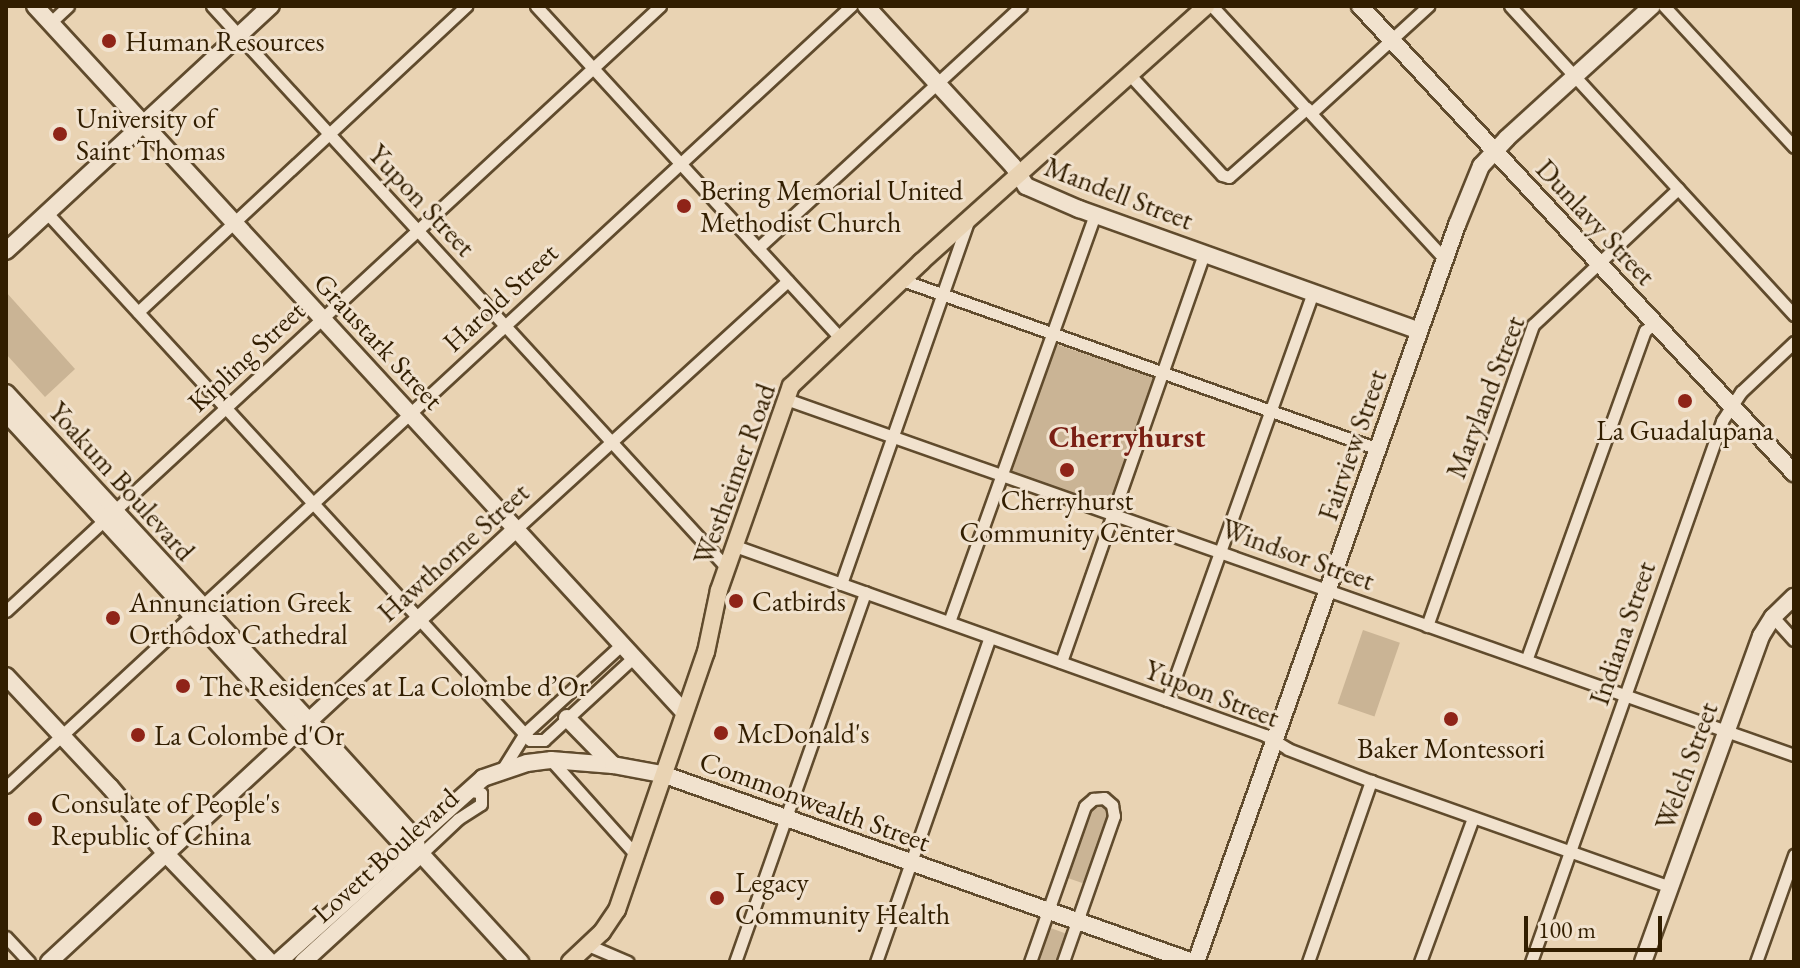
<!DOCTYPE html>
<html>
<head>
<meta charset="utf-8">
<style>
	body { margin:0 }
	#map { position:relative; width:1800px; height:968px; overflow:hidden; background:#e9d3b3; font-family:"EB Garamond",serif }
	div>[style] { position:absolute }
	.green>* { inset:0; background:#cab495; transform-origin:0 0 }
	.roads { filter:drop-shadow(2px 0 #604b2d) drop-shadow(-2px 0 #604b2d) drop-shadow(0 2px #604b2d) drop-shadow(0 -2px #604b2d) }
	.street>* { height:11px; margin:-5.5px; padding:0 5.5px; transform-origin:5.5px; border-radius:5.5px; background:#f1e2ce }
	.secondary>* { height:16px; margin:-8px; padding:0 8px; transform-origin:8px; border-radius:8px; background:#f1e2ce }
	.primary>* { height:16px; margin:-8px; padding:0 8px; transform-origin:8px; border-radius:8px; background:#e9d3b3 }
	.dots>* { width:22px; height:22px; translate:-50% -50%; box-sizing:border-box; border:4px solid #f1e2ce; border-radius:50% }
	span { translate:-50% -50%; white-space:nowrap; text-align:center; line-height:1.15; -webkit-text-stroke:6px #f1e2ce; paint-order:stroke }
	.poi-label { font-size:28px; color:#321e00 }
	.left { translate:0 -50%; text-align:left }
	.street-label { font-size:28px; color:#321e00 }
	.neighbourhood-label { font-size:30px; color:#7a1f14; font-weight:700 }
	.frame { position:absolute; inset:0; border:8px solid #321e00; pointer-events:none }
	.scale { position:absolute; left:1524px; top:916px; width:138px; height:36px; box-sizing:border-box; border:4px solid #321e00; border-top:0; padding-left:10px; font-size:24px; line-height:28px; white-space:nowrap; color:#321e00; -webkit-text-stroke:6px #f1e2ce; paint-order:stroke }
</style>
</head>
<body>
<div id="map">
	<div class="green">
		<div style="clip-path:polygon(6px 292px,75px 369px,45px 397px,6px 354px)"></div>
		<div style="left:1056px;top:344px;width:105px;height:135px;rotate:19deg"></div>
		<div style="left:1363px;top:630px;width:39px;height:78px;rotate:19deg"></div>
		<div style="clip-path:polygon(1095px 802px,1106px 804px,1110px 814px,1085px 884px,1065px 877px,1090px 807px)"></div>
		<div style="clip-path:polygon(1048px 927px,1067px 934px,1057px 962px,1036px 962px)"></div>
	</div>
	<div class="roads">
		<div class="street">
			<div style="left:212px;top:6px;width:762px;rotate:47.5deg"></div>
			<div style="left:536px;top:6px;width:450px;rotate:47.5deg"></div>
			<div style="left:1212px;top:6px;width:344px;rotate:47.4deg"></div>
			<div style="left:1510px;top:6px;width:420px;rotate:47.4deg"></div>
			<div style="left:1664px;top:6px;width:192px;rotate:47.3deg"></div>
			<div style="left:51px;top:22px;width:23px;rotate:-43deg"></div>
			<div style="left:1129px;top:74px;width:137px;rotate:47.4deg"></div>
			<div style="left:1222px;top:175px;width:7px;rotate:16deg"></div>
			<div style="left:1229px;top:177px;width:104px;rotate:-41.5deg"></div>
			<div style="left:1311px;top:113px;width:159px;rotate:-42.4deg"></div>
			<div style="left:47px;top:213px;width:715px;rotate:47.49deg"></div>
			<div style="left:530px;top:740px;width:14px"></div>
			<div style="left:544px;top:740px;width:122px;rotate:-42.7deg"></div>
			<div style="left:758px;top:248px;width:357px;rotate:-42.6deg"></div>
			<div style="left:902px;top:280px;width:505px;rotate:19.55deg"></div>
			<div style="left:138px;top:312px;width:449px;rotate:-43deg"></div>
			<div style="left:786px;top:399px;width:1069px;rotate:19.45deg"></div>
			<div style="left:516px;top:529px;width:368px;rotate:-42.4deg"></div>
			<div style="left:735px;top:546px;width:563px;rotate:19.63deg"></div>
			<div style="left:1265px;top:735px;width:27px;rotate:31deg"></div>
			<div style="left:1288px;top:749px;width:89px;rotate:21.1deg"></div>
			<div style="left:1371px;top:781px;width:317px;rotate:19.5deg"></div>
			<div style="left:841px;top:584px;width:384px;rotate:-70.7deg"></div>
			<div style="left:6px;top:611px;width:891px;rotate:-42.77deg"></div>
			<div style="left:1773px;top:617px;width:31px;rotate:48deg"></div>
			<div style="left:949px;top:622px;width:432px;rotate:-70.3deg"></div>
			<div style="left:1427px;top:626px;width:319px;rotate:-70.6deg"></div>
			<div style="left:1533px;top:325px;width:199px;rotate:-43.2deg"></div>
			<div style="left:1527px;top:658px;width:348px;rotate:-70.2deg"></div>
			<div style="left:1645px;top:331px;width:12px;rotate:-42deg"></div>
			<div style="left:1061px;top:662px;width:432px;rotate:-70.7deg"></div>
			<div style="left:1167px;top:700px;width:433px;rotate:-70.3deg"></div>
			<div style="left:551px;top:760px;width:127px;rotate:48.2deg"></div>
			<div style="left:502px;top:770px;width:44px;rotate:-58.1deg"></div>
			<div style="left:525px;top:733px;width:132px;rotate:-42.5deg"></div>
			<div style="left:6px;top:787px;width:1151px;rotate:-42.75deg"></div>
			<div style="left:421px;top:854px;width:51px;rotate:-43.4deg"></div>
			<div style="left:458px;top:819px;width:27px;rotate:-33deg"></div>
			<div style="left:481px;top:804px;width:11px;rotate:-90deg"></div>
			<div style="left:481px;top:793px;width:13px;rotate:-167deg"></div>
			<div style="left:6px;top:937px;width:34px;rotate:47deg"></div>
			<div style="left:588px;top:945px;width:43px;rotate:23deg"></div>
			<div style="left:735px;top:962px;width:392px;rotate:-70.6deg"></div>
			<div style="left:876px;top:962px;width:344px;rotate:-70.7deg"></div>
			<div style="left:1030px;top:962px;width:165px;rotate:-70.6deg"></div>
			<div style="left:1085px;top:806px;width:11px;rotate:-41deg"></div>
			<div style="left:1093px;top:799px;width:11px;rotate:-5deg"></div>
			<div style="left:1104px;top:798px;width:11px;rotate:41deg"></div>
			<div style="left:1112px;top:805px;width:11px;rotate:80deg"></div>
			<div style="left:1114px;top:816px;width:155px;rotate:109.3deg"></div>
			<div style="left:1308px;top:962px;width:192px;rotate:-70.8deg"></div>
			<div style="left:1420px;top:962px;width:153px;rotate:-69.8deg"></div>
			<div style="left:1531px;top:962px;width:574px;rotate:-70.55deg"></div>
			<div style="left:1722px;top:421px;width:35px;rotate:-57deg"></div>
			<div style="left:1741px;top:392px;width:73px;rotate:-43.3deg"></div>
			<div style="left:1756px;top:962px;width:114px;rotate:-70.4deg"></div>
		</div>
		<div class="secondary">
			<div style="left:35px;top:6px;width:959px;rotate:47.41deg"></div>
			<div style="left:866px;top:6px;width:217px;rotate:47.4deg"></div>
			<div style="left:1013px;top:166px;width:24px;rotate:57deg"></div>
			<div style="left:1026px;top:186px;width:58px;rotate:23.5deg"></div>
			<div style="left:1079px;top:209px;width:361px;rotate:19.7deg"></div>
			<div style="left:1360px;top:6px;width:638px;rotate:47.1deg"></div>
			<div style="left:6px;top:251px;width:361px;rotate:-42.8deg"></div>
			<div style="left:6px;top:393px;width:445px;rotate:47.3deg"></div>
			<div style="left:308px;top:720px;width:158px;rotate:47.8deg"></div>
			<div style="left:414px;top:837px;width:9px;rotate:72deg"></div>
			<div style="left:6px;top:413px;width:588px;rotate:47.41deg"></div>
			<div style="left:404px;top:846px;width:19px;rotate:25deg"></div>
			<div style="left:421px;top:854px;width:147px;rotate:47.5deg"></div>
			<div style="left:6px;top:676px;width:152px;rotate:46.9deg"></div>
			<div style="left:110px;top:787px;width:87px;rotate:50.1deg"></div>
			<div style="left:166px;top:854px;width:150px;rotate:46.1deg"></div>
			<div style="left:567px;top:718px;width:66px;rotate:45.6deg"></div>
			<div style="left:49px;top:962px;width:637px;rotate:-42.84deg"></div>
			<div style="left:278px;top:962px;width:275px;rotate:-41.9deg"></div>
			<div style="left:483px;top:778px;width:46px;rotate:-18.8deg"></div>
			<div style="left:527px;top:763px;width:24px;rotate:-7deg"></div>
			<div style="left:551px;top:760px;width:62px;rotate:4.6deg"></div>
			<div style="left:613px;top:765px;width:50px;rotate:10.4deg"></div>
			<div style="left:662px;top:774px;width:563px;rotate:19.5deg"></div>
			<div style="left:303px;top:962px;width:160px;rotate:-42.5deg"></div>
			<div style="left:1196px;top:962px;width:782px;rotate:-70.5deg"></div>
			<div style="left:1457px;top:225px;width:64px;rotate:-67.9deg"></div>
			<div style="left:1481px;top:166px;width:38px;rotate:-47deg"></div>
			<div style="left:1507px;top:138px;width:196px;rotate:-42.3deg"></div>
			<div style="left:1643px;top:962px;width:347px;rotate:-70.1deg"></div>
			<div style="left:1761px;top:636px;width:22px;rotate:-58deg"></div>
			<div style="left:1773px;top:617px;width:29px;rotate:-44deg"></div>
		</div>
		<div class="primary">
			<div style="left:570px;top:962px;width:44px;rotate:-43.2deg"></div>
			<div style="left:602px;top:932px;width:27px;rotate:-56deg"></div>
			<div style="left:617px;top:910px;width:273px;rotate:-71deg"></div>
			<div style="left:706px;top:652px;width:63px;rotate:-78.2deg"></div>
			<div style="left:719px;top:590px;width:216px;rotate:-70.6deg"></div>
			<div style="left:791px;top:386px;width:180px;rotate:-43.6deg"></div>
			<div style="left:921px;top:262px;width:383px;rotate:-41.9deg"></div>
		</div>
	</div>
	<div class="dots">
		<div style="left:109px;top:41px;background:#8f2418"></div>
		<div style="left:60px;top:134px;background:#8f2418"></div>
		<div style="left:684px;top:206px;background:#8f2418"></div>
		<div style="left:1685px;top:401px;background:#8f2418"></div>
		<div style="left:1067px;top:470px;background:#8f2418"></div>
		<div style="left:736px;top:601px;background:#8f2418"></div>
		<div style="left:113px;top:618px;background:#8f2418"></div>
		<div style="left:183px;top:686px;background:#8f2418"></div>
		<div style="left:1451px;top:719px;background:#8f2418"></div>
		<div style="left:721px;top:733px;background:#8f2418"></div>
		<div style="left:138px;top:735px;background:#8f2418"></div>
		<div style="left:35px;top:819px;background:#8f2418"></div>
		<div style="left:717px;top:898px;background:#8f2418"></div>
	</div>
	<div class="poi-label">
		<span class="left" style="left:125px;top:41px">Human Resources</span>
		<span class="left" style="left:76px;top:134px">University of<br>Saint Thomas</span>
		<span class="left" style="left:700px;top:206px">Bering Memorial United<br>Methodist Church</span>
		<span style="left:1685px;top:430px">La Guadalupana</span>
		<span style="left:1067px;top:516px">Cherryhurst<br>Community Center</span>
		<span class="left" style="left:752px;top:601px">Catbirds</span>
		<span class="left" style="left:129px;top:618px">Annunciation Greek<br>Orthodox Cathedral</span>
		<span class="left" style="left:199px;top:686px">The Residences at La Colombe d’Or</span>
		<span class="left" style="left:737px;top:733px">McDonald's</span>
		<span class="left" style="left:154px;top:735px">La Colombe d'Or</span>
		<span style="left:1451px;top:748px">Baker Montessori</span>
		<span class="left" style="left:51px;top:819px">Consulate of People's<br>Republic of China</span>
		<span class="left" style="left:735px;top:898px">Legacy<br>Community Health</span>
	</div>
	<div class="street-label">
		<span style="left:1119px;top:193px;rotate:21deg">Mandell Street</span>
		<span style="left:422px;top:200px;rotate:47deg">Yupon Street</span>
		<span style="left:1596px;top:222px;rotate:47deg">Dunlavy Street</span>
		<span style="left:500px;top:297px;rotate:-43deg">Harold Street</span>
		<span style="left:379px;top:341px;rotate:47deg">Graustark Street</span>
		<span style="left:246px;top:356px;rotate:-43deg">Kipling Street</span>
		<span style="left:1485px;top:397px;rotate:-69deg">Maryland Street</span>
		<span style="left:1352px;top:445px;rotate:-71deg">Fairview Street</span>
		<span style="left:734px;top:474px;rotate:-70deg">Westheimer Road</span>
		<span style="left:122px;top:481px;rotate:48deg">Yoakum Boulevard</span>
		<span style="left:453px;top:552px;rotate:-42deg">Hawthorne Street</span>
		<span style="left:1298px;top:554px;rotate:20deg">Windsor Street</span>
		<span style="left:1622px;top:633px;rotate:-71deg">Indiana Street</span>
		<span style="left:1212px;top:693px;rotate:21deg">Yupon Street</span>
		<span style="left:1686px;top:766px;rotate:-70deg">Welch Street</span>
		<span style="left:815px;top:801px;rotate:20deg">Commonwealth Street</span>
		<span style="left:385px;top:855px;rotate:-42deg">Lovett Boulevard</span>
	</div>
	<div class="neighbourhood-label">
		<span style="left:1127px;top:437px">Cherryhurst</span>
	</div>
	<div class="frame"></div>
	<div class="scale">100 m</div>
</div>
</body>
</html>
